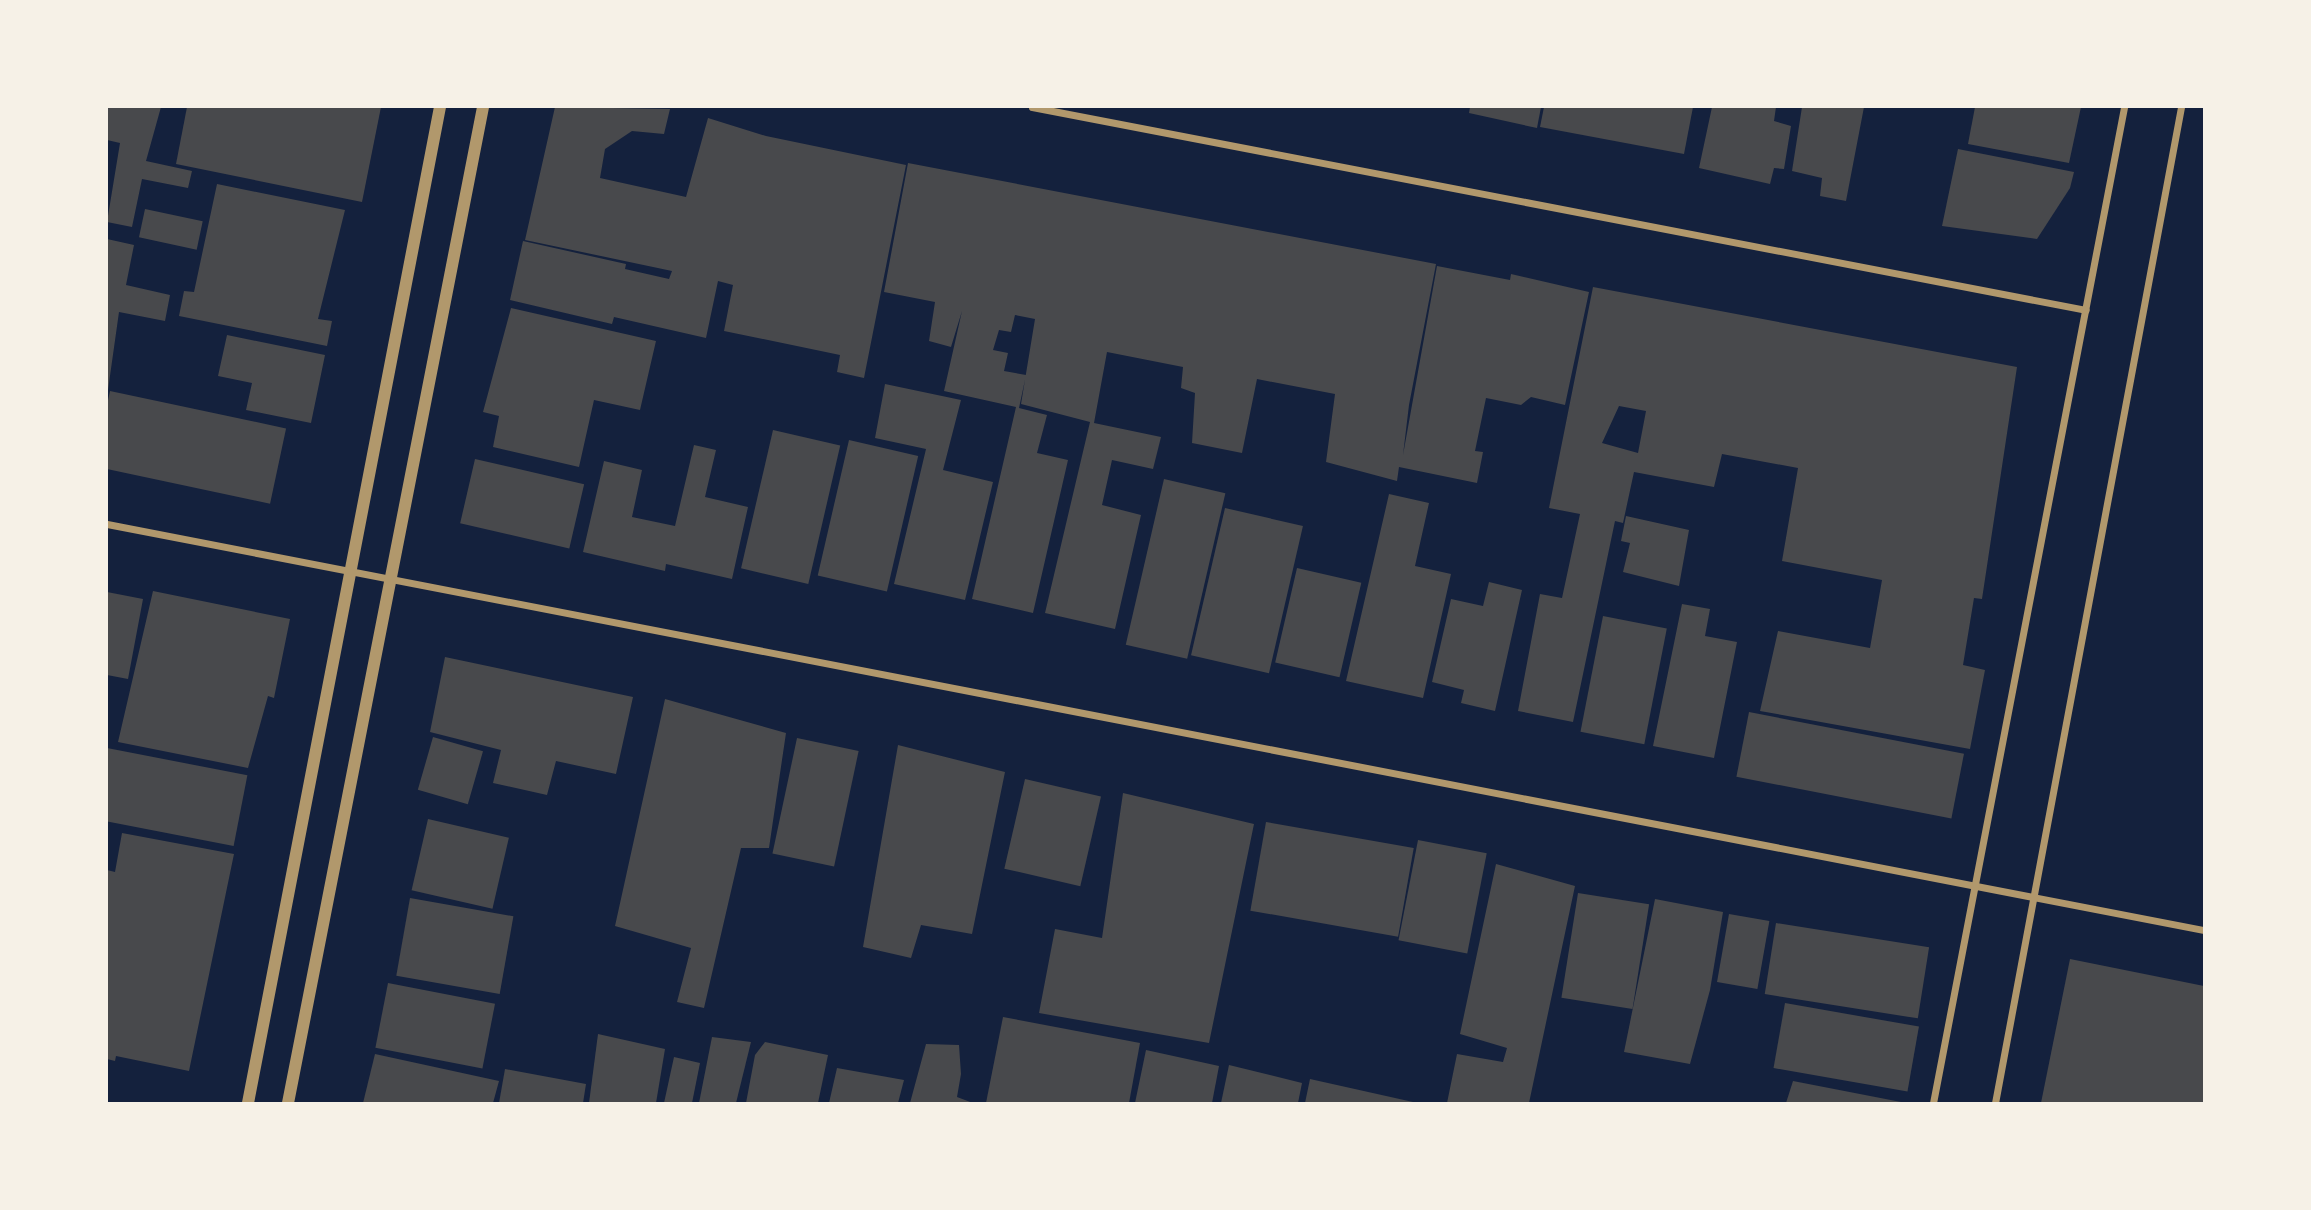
<!DOCTYPE html>
<html>
<head>
<meta charset="utf-8">
<style>
	body { margin:0 }
	#map { position:relative; width:2311px; height:1210px; overflow:hidden; background:#14213d; font-family:"Public Sans",sans-serif }
	div>[style] { position:absolute }
	.building>* { inset:0; background:#48494c; transform-origin:0 0 }
	.minor>* { height:7px; margin:-3.5px; padding:0 3.5px; transform-origin:3.5px; border-radius:3.5px; background:#b1986c }
	.tertiary>* { height:12px; margin:-6px; padding:0 6px; transform-origin:6px; border-radius:6px; background:#b1986c }
	span { translate:-50% -50%; white-space:nowrap; text-align:center; line-height:1.15; -webkit-text-stroke:5px #f6f1e7; paint-order:stroke }
	.frame { position:absolute; inset:0; border:108px solid #f6f1e7; pointer-events:none }
</style>
</head>
<body>
<div id="map">
	<div class="building">
		<div style="clip-path:polygon(107px 107px,161px 107px,146px 161px,192px 171px,188px 188px,142px 179px,132px 227px,107px 222px,120px 143px,107px 140px)"></div>
		<div style="clip-path:polygon(187px 107px,381px 107px,362px 202px,176px 164px)"></div>
		<div style="clip-path:polygon(555px 107px,670px 109px,664px 134px,632px 131px,605px 149px,600px 178px,686px 197px,708px 118px,766px 136px,906px 165px,864px 378px,837px 372px,840px 355px,724px 331px,733px 285px,718px 281px,706px 338px,614px 317px,612px 324px,510px 300px,523px 241px,626px 264px,625px 269px,669px 279px,672px 271px,525px 240px)"></div>
		<div style="clip-path:polygon(1470px 107px,1541px 107px,1537px 128px,1469px 113px)"></div>
		<div style="clip-path:polygon(1544px 107px,1693px 107px,1684px 154px,1540px 127px)"></div>
		<div style="clip-path:polygon(1712px 107px,1776px 107px,1774px 121px,1791px 126px,1784px 169px,1774px 168px,1770px 184px,1699px 168px)"></div>
		<div style="clip-path:polygon(1802px 107px,1864px 107px,1846px 201px,1820px 196px,1822px 178px,1792px 171px)"></div>
		<div style="clip-path:polygon(1975px 107px,2081px 107px,2069px 163px,1968px 144px)"></div>
		<div style="clip-path:polygon(1958px 149px,2074px 172px,2070px 188px,2037px 239px,1942px 226px)"></div>
		<div style="clip-path:polygon(908px 163px,1436px 264px,1409px 405px,1403px 455px,1437px 266px,1510px 280px,1511px 274px,1589px 292px,1565px 405px,1531px 397px,1521px 405px,1486px 398px,1475px 451px,1483px 452px,1477px 483px,1399px 467px,1397px 481px,1326px 462px,1335px 394px,1257px 379px,1242px 453px,1192px 443px,1195px 393px,1181px 388px,1183px 367px,1107px 352px,1094px 423px,1161px 437px,1153px 469px,1112px 460px,1102px 505px,1141px 515px,1115px 629px,1045px 613px,1090px 422px,1021px 404px,1035px 319px,1015px 315px,1011px 332px,999px 330px,993px 350px,1008px 353px,1004px 371px,1026px 375px,1019px 408px,1047px 415px,1037px 453px,1068px 460px,1033px 613px,972px 599px,1016px 407px,944px 391px,962px 311px,951px 347px,929px 341px,935px 302px,884px 292px)"></div>
		<div style="clip-path:polygon(217px 184px,345px 210px,318px 319px,332px 321px,327px 346px,179px 316px,184px 291px,194px 292px)"></div>
		<div style="left:145px;top:209px;width:59px;height:29px;rotate:12deg"></div>
		<div style="clip-path:polygon(107px 239px,134px 245px,126px 285px,170px 295px,165px 321px,119px 312px,108px 390px)"></div>
		<div style="clip-path:polygon(evenodd,1593px 287px,2017px 367px,1982px 599px,1974px 598px,1963px 665px,1985px 670px,1970px 749px,1760px 711px,1778px 631px,1870px 648px,1882px 580px,1782px 561px,1798px 468px,1722px 454px,1714px 487px,1634px 472px,1623px 523px,1615px 521px,1573px 722px,1518px 711px,1540px 594px,1562px 598px,1580px 514px,1549px 508px,1593px 287px,1619px 406px,1646px 411px,1638px 453px,1602px 443px,1619px 406px)"></div>
		<div style="clip-path:polygon(511px 308px,656px 341px,640px 410px,594px 400px,579px 467px,493px 447px,499px 416px,483px 412px)"></div>
		<div style="clip-path:polygon(227px 335px,325px 355px,311px 423px,246px 410px,252px 383px,218px 376px)"></div>
		<div style="clip-path:polygon(885px 384px,961px 400px,943px 470px,993px 482px,965px 600px,894px 584px,926px 449px,875px 438px)"></div>
		<div style="left:110px;top:391px;width:180px;height:77px;rotate:12deg"></div>
		<div style="left:773px;top:430px;width:69px;height:142px;rotate:13deg"></div>
		<div style="left:849px;top:440px;width:71px;height:139px;rotate:13deg"></div>
		<div style="clip-path:polygon(694px 445px,716px 450px,705px 497px,748px 507px,732px 579px,666px 564px,665px 571px,583px 552px,604px 461px,642px 470px,632px 517px,675px 526px)"></div>
		<div style="left:475px;top:459px;width:112px;height:66px;rotate:13deg"></div>
		<div style="left:1164px;top:479px;width:63px;height:170px;rotate:13deg"></div>
		<div style="clip-path:polygon(1389px 494px,1429px 503px,1415px 566px,1451px 574px,1423px 698px,1346px 681px)"></div>
		<div style="left:1225px;top:508px;width:80px;height:151px;rotate:13deg"></div>
		<div style="clip-path:polygon(1626px 516px,1689px 530px,1679px 586px,1623px 572px,1630px 543px,1621px 541px)"></div>
		<div style="left:1297px;top:568px;width:66px;height:97px;rotate:13deg"></div>
		<div style="clip-path:polygon(1489px 582px,1522px 590px,1495px 711px,1461px 703px,1464px 690px,1432px 682px,1451px 599px,1483px 606px)"></div>
		<div style="clip-path:polygon(153px 591px,290px 619px,274px 698px,268px 696px,248px 768px,118px 742px)"></div>
		<div style="clip-path:polygon(107px 592px,143px 599px,128px 679px,107px 675px)"></div>
		<div style="clip-path:polygon(1682px 604px,1710px 609px,1705px 636px,1737px 642px,1714px 758px,1653px 746px)"></div>
		<div style="left:1603px;top:616px;width:65px;height:118px;rotate:11deg"></div>
		<div style="clip-path:polygon(445px 657px,633px 697px,616px 774px,556px 761px,547px 795px,493px 783px,501px 750px,430px 732px)"></div>
		<div style="clip-path:polygon(665px 699px,786px 733px,769px 848px,741px 848px,704px 1008px,677px 1002px,691px 948px,615px 926px)"></div>
		<div style="left:1749px;top:712px;width:219px;height:66px;rotate:11deg"></div>
		<div style="left:433px;top:737px;width:52px;height:55px;rotate:16deg"></div>
		<div style="left:797px;top:738px;width:63px;height:118px;rotate:12deg"></div>
		<div style="clip-path:polygon(898px 745px,1005px 772px,972px 934px,921px 925px,911px 958px,863px 947px)"></div>
		<div style="left:107px;top:748px;width:143px;height:72px;rotate:11deg"></div>
		<div style="left:1025px;top:779px;width:78px;height:92px;rotate:13deg"></div>
		<div style="clip-path:polygon(1123px 793px,1254px 824px,1209px 1043px,1039px 1013px,1055px 929px,1102px 938px)"></div>
		<div style="left:428px;top:819px;width:83px;height:73px;rotate:13deg"></div>
		<div style="left:1266px;top:822px;width:150px;height:90px;rotate:10deg"></div>
		<div style="clip-path:polygon(122px 833px,234px 854px,189px 1071px,116px 1056px,115px 1061px,107px 1059px,107px 870px,115px 872px)"></div>
		<div style="left:1418px;top:840px;width:70px;height:102px;rotate:11deg"></div>
		<div style="clip-path:polygon(1496px 864px,1575px 886px,1529px 1103px,1447px 1103px,1457px 1054px,1503px 1062px,1507px 1048px,1460px 1034px)"></div>
		<div style="left:1578px;top:893px;width:72px;height:106px;rotate:9deg"></div>
		<div style="left:410px;top:898px;width:105px;height:79px;rotate:10deg"></div>
		<div style="clip-path:polygon(1655px 899px,1723px 912px,1710px 990px,1690px 1064px,1624px 1052px)"></div>
		<div style="left:1729px;top:914px;width:41px;height:69px;rotate:10deg"></div>
		<div style="left:1776px;top:923px;width:155px;height:72px;rotate:9deg"></div>
		<div style="clip-path:polygon(2070px 959px,2204px 986px,2204px 1103px,2041px 1103px)"></div>
		<div style="left:388px;top:983px;width:109px;height:66px;rotate:11deg"></div>
		<div style="left:1785px;top:1003px;width:136px;height:66px;rotate:10deg"></div>
		<div style="clip-path:polygon(1003px 1017px,1140px 1043px,1129px 1103px,986px 1103px)"></div>
		<div style="clip-path:polygon(598px 1034px,665px 1049px,656px 1103px,589px 1103px)"></div>
		<div style="clip-path:polygon(712px 1037px,751px 1042px,736px 1103px,699px 1103px)"></div>
		<div style="clip-path:polygon(765px 1042px,828px 1055px,818px 1103px,746px 1103px,755px 1055px)"></div>
		<div style="clip-path:polygon(926px 1044px,959px 1045px,961px 1074px,957px 1097px,973px 1103px,910px 1103px)"></div>
		<div style="clip-path:polygon(1146px 1050px,1219px 1066px,1212px 1103px,1135px 1103px)"></div>
		<div style="clip-path:polygon(375px 1054px,499px 1081px,493px 1103px,363px 1103px)"></div>
		<div style="clip-path:polygon(674px 1057px,700px 1063px,692px 1103px,664px 1103px)"></div>
		<div style="clip-path:polygon(1229px 1065px,1302px 1083px,1298px 1103px,1221px 1103px)"></div>
		<div style="clip-path:polygon(837px 1068px,904px 1080px,898px 1103px,829px 1103px)"></div>
		<div style="clip-path:polygon(505px 1069px,586px 1084px,583px 1103px,499px 1103px)"></div>
		<div style="clip-path:polygon(1310px 1079px,1413px 1102px,1413px 1103px,1305px 1103px)"></div>
		<div style="clip-path:polygon(1793px 1081px,1901px 1102px,1901px 1103px,1786px 1103px)"></div>
	</div>
	<div class="minor">
		<div style="left:1032px;top:107px;width:1073px;rotate:10.9deg"></div>
		<div style="left:107px;top:524px;width:2136px;rotate:10.96deg"></div>
		<div style="left:1933px;top:1103px;width:1014px;rotate:-79.14deg"></div>
		<div style="left:1995px;top:1103px;width:1013px;rotate:-79.42deg"></div>
	</div>
	<div class="tertiary">
		<div style="left:248px;top:1103px;width:1014px;rotate:-79.09deg"></div>
		<div style="left:288px;top:1103px;width:1015px;rotate:-78.92deg"></div>
	</div>
	<div class="frame"></div>
</div>
</body>
</html>
